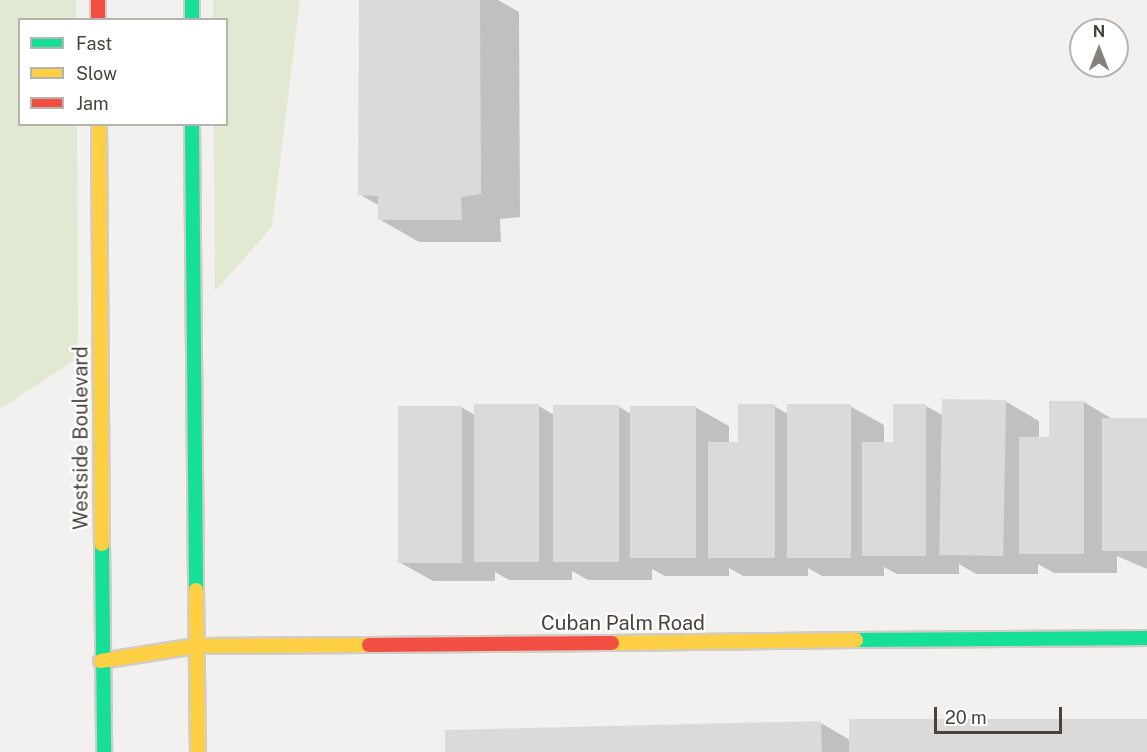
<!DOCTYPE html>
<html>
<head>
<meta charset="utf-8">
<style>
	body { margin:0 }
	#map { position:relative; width:1147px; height:752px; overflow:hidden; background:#f3f1ef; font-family:"Public Sans",sans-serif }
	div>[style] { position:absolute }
	.green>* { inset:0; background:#e1e9d2 }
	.shadow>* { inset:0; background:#0003 }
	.building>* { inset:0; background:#dcdad8; transform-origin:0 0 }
	.roads { filter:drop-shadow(2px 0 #d1cdc6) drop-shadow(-2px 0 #d1cdc6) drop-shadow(0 2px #d1cdc6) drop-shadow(0 -2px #d1cdc6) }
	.fast>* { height:14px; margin:-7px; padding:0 7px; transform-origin:7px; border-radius:7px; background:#16e098 }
	.slow>* { height:14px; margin:-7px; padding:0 7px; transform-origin:7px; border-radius:7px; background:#ffcf43 }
	.jam>* { height:14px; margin:-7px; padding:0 7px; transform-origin:7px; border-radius:7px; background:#f24e42 }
	span { translate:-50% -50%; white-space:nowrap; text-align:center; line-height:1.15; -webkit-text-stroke:4.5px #fff; paint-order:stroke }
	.street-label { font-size:20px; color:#49433b }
	.legend { position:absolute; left:18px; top:18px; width:210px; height:108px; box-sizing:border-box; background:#fff; border:2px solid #b6b4b1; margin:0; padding:8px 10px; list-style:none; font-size:18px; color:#49433b }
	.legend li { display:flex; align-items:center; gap:12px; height:30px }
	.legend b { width:30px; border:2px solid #b6b4b1 }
	.north { position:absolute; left:1069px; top:18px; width:60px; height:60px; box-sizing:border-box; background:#fff; border:2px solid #b6b4b1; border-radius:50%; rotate:0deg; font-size:16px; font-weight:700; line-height:24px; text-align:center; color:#49433b }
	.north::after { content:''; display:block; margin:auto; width:21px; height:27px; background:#84807a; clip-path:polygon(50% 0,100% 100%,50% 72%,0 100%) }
	.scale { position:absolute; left:934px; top:707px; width:128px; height:27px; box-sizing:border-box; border:3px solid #49433b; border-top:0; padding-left:8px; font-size:18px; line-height:21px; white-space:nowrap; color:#49433b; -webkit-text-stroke:4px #fff; paint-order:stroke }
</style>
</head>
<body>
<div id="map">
	<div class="green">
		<div style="clip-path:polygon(0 0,76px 0,76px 19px,20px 20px,20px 124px,77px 125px,78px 358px,0 409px)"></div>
		<div style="clip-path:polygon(213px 0,300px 0,272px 227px,215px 291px,214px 125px,226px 124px,226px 20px,213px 19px)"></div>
	</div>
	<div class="shadow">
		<div style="clip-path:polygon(361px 0,498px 0,519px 12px,520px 217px,500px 219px,501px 242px,419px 242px,379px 219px,380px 206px,359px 194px)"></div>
		<div style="clip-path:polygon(1005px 401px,1039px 421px,1039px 439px,1051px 439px,1084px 402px,1114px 420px,1147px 419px,1147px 569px,1117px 556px,1117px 573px,1054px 573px,1038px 564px,1038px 574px,976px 574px,959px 564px,959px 574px,897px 574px,884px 567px,884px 576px,822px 576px,808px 568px,808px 576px,743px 576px,729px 568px,729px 576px,665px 576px,652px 569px,652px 580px,588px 580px,572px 571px,572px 580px,509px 580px,495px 572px,495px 581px,433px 581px,399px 562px,461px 407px,475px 415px,539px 406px,554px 415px,618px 406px,631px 414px,695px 407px,729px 426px,729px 444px,739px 444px,774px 406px,788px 414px,850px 406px,884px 425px,884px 444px,894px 444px,926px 406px,944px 416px)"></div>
		<div style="clip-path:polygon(821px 723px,850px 740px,1147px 723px,1147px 752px,447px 752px)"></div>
	</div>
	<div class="building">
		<div style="clip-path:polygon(359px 0,480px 0,481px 194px,461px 197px,462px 220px,378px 220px,378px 196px,358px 195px)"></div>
		<div style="left:942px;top:399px;width:64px;height:156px;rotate:1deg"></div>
		<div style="clip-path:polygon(1049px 401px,1084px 401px,1084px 554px,1019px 554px,1019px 437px,1049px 437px)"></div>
		<div style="left:474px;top:404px;width:65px;height:158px"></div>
		<div style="clip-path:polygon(738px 404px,775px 404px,775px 558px,708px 558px,708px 442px,738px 442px)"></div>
		<div style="left:787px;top:404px;width:64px;height:154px"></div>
		<div style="clip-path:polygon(893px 404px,926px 404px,926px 556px,862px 556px,862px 442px,893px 442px)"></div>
		<div style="left:553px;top:405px;width:66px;height:157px"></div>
		<div style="left:398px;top:406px;width:64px;height:157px"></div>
		<div style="left:630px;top:406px;width:66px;height:152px"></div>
		<div style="left:1102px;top:418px;width:45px;height:133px"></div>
		<div style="left:849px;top:719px;width:298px;height:33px"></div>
		<div style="clip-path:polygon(821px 721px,822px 752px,445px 752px,445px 730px)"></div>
	</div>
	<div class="roads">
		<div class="fast">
			<div style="left:192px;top:0;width:20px;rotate:90deg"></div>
			<div style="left:192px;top:124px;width:466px;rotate:89.5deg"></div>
			<div style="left:102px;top:544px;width:208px;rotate:89.4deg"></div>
			<div style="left:856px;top:640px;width:291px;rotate:-0.4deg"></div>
		</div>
		<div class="slow">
			<div style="left:99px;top:124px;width:420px;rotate:89.6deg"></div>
			<div style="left:196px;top:590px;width:162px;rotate:89.3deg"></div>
			<div style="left:612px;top:643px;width:244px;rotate:-0.7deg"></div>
			<div style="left:101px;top:661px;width:96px;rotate:-9deg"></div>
			<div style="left:196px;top:646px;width:173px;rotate:-0.3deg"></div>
		</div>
		<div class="jam">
			<div style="left:98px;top:0;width:20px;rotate:90deg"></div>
			<div style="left:369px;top:645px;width:243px;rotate:-0.5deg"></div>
		</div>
	</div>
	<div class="street-label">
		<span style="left:81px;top:438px;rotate:-90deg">Westside Boulevard</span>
		<span style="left:623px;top:623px">Cuban Palm Road</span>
	</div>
	<ul class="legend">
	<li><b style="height:8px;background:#16e098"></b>Fast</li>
	<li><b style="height:8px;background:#ffcf43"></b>Slow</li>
	<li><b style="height:8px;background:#f24e42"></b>Jam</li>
	</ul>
	<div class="north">N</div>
	<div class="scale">20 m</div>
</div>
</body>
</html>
